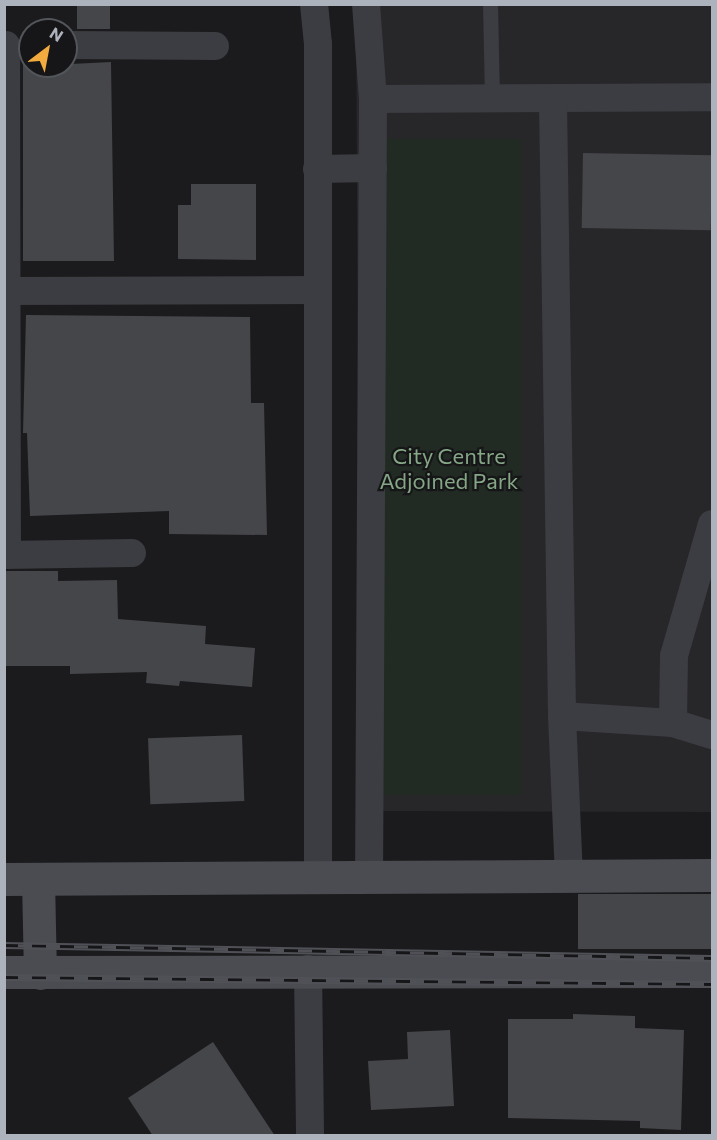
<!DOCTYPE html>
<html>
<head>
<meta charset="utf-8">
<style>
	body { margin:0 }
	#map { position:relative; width:717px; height:1140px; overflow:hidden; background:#1b1b1d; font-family:Commissioner,sans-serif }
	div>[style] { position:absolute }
	.built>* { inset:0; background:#27272a }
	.green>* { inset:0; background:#222b23; transform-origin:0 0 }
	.building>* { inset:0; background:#45464a; transform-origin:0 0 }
	.service>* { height:15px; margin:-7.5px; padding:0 7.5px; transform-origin:7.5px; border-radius:7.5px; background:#3c3d42 }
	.minor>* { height:28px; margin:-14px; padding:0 14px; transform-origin:14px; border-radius:14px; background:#3c3d42 }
	.secondary>* { height:33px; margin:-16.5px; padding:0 16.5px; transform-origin:16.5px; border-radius:16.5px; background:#4a4c52 }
	.rail>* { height:7px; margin-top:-3.5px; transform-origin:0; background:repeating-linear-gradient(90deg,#161618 0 14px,#4f5157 0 28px); box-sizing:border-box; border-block:2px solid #4f5157 }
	span { translate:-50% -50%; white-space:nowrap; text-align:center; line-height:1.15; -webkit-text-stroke:4.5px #161618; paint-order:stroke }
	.park-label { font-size:22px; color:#85a785 }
	.frame { position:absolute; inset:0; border:6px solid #adb3bc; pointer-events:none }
	.north { position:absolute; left:18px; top:18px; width:60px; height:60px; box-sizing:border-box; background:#161618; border:2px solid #52555a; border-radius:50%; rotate:32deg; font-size:16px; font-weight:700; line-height:24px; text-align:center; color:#adb3bc }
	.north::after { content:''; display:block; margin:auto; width:21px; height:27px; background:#f1ab3e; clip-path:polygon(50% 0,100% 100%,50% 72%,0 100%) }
</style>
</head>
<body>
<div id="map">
	<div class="built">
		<div style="clip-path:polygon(356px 5px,712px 5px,712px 812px,383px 811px,360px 789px)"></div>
	</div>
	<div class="green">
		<div style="left:377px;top:139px;width:144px;height:656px"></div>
	</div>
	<div class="building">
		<div style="left:77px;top:4px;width:33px;height:25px"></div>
		<div style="clip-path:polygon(23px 59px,30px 59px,30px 66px,111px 62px,114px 261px,23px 261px)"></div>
		<div style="left:583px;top:153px;width:129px;height:75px;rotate:1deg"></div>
		<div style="clip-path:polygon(191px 184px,256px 184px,256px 260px,178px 259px,178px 205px,191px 205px)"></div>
		<div style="clip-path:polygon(26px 315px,250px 317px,251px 403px,264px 403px,267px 535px,169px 534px,169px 511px,30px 516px,27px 433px,23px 433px)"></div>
		<div style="clip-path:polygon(5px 571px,58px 571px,58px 581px,117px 580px,118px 619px,206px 626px,205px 644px,255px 648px,252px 687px,180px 681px,179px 686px,146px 683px,147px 672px,70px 674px,70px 666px,6px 666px)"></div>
		<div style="left:242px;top:735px;width:66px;height:94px;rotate:88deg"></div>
		<div style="left:712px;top:894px;width:55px;height:134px;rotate:90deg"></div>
		<div style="clip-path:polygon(573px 1014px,635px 1016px,635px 1028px,684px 1030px,681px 1130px,640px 1128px,640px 1121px,508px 1118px,508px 1019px,573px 1019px)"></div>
		<div style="clip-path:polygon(450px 1030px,454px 1106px,371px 1110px,368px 1061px,408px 1059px,407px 1032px)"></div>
		<div style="clip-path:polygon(213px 1042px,275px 1136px,153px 1136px,128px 1098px)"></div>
	</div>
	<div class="service">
		<div style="left:490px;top:4px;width:94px;rotate:88.8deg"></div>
	</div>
	<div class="minor">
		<div style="left:314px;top:4px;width:40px;rotate:84.3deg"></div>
		<div style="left:318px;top:44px;width:834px;rotate:90deg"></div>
		<div style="left:366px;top:4px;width:95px;rotate:85.8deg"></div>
		<div style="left:373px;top:99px;width:778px;rotate:90.29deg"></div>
		<div style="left:6px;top:45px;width:510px;rotate:89.89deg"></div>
		<div style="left:66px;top:45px;width:149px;rotate:0.4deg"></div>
		<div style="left:373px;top:99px;width:339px;rotate:-0.3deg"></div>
		<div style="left:553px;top:100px;width:616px;rotate:89.16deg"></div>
		<div style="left:562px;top:716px;width:159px;rotate:87.5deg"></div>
		<div style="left:317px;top:169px;width:56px;rotate:-1deg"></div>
		<div style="left:7px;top:291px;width:311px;rotate:-0.2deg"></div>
		<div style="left:712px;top:524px;width:137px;rotate:106.1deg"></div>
		<div style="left:674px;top:656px;width:67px;rotate:90.9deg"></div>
		<div style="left:673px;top:723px;width:41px;rotate:17.1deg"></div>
		<div style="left:4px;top:555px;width:128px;rotate:-0.9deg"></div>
		<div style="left:562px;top:716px;width:111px;rotate:3.6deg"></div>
		<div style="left:308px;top:969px;width:167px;rotate:89.3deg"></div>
	</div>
	<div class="secondary">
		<div style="left:4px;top:879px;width:708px;rotate:-0.32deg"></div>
		<div style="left:38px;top:879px;width:94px;rotate:88.8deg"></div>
		<div style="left:4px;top:972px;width:708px;rotate:-0.08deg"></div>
	</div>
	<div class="rail">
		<div style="left:4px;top:945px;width:708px;rotate:1.05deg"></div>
		<div style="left:4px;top:977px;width:708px;rotate:0.57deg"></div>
	</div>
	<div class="park-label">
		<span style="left:449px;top:468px">City Centre<br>Adjoined Park</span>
	</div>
	<div class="frame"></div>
	<div class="north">N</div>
</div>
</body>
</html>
